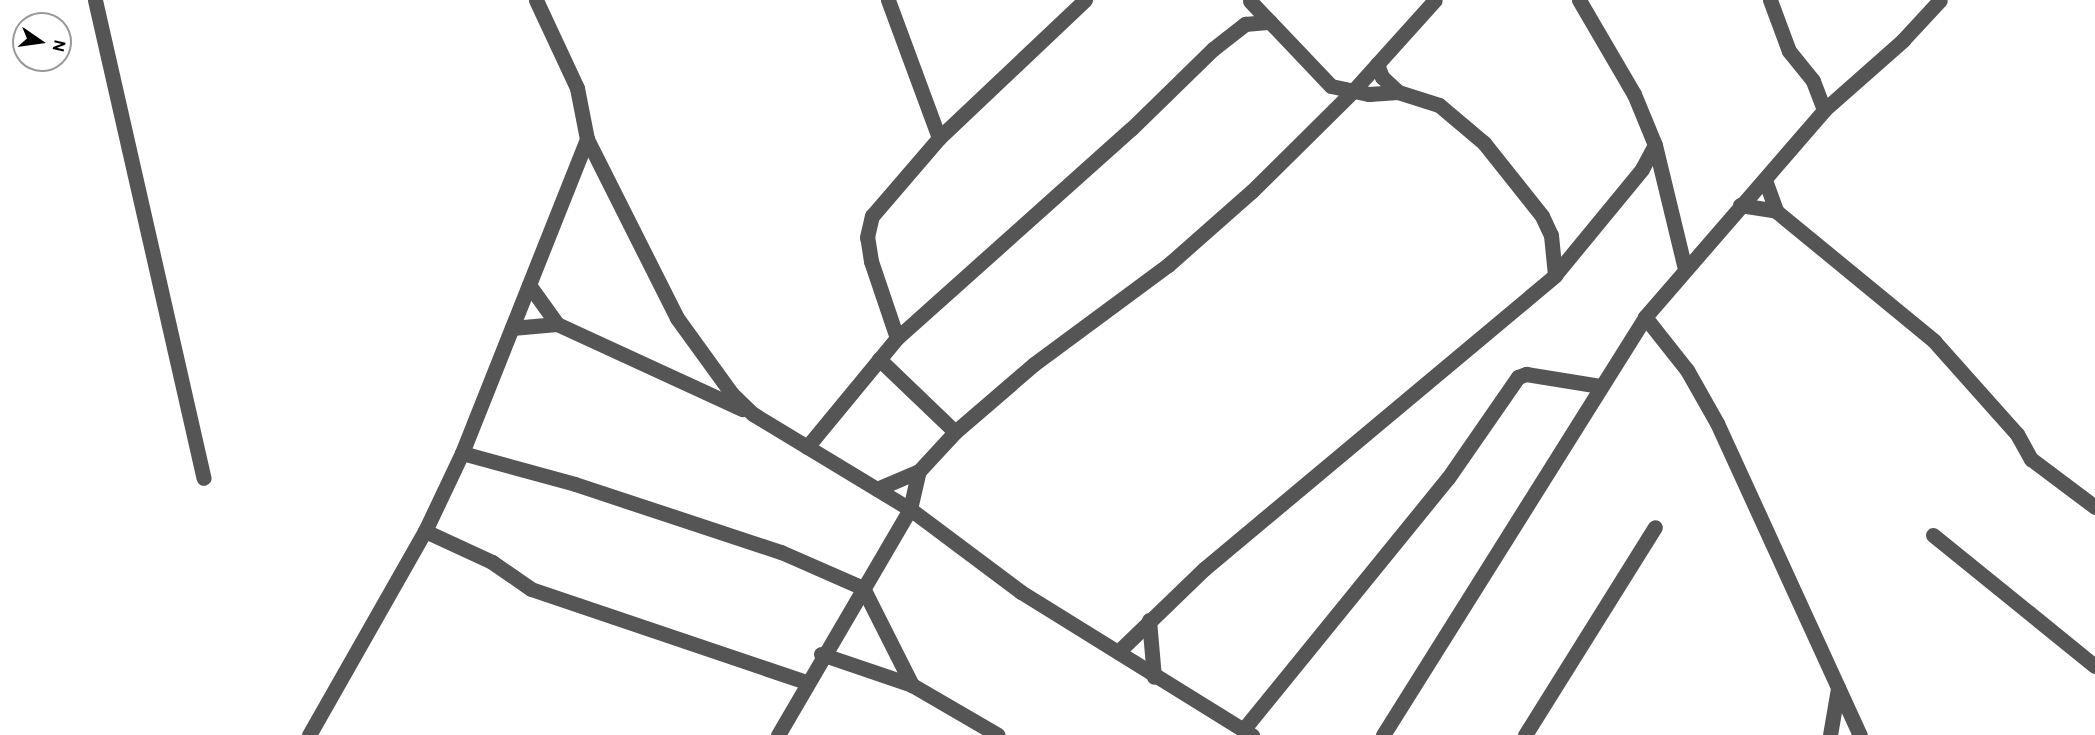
<!DOCTYPE html>
<html>
<head>
<meta charset="utf-8">
<style>
	body { margin:0 }
	#map { position:relative; width:2095px; height:735px; overflow:hidden; background:#fff; font-family:Overpass,sans-serif }
	div>[style] { position:absolute }
	.minor>* { height:15px; margin:-7.5px; padding:0 7.5px; transform-origin:7.5px; border-radius:7.5px; background:#555 }
	span { translate:-50% -50%; white-space:nowrap; text-align:center; line-height:1.15; -webkit-text-stroke:5px #fff; paint-order:stroke }
	.north { position:absolute; left:12px; top:12px; width:60px; height:60px; box-sizing:border-box; background:#fff; border:2px solid #999; border-radius:50%; rotate:103deg; font-size:16px; font-weight:700; line-height:24px; text-align:center; color:#000 }
	.north::after { content:''; display:block; margin:auto; width:21px; height:27px; background:#000; clip-path:polygon(50% 0,100% 100%,50% 72%,0 100%) }
</style>
</head>
<body>
<div id="map">
	<div class="minor">
		<div style="left:95px;top:0;width:490px;rotate:77.2deg"></div>
		<div style="left:536px;top:0;width:97px;rotate:65deg"></div>
		<div style="left:577px;top:88px;width:52px;rotate:78.9deg"></div>
		<div style="left:587px;top:139px;width:200px;rotate:63.3deg"></div>
		<div style="left:677px;top:318px;width:94px;rotate:54.1deg"></div>
		<div style="left:732px;top:394px;width:29px;rotate:44deg"></div>
		<div style="left:753px;top:414px;width:184px;rotate:31.2deg"></div>
		<div style="left:910px;top:509px;width:139px;rotate:36.8deg"></div>
		<div style="left:1021px;top:592px;width:272px;rotate:31.8deg"></div>
		<div style="left:888px;top:0;width:147px;rotate:69.7deg"></div>
		<div style="left:1579px;top:0;width:109px;rotate:59.7deg"></div>
		<div style="left:1634px;top:94px;width:55px;rotate:67.6deg"></div>
		<div style="left:1655px;top:145px;width:128px;rotate:76.4deg"></div>
		<div style="left:1770px;top:0;width:54px;rotate:69.6deg"></div>
		<div style="left:1789px;top:51px;width:38px;rotate:51deg"></div>
		<div style="left:1813px;top:81px;width:31px;rotate:69deg"></div>
		<div style="left:1250px;top:1px;width:117px;rotate:46.4deg"></div>
		<div style="left:1331px;top:86px;width:39px;rotate:12deg"></div>
		<div style="left:1369px;top:94px;width:29px;rotate:-4deg"></div>
		<div style="left:1377px;top:64px;width:14px;rotate:69deg"></div>
		<div style="left:1382px;top:77px;width:22px;rotate:43deg"></div>
		<div style="left:1398px;top:92px;width:43px;rotate:17.6deg"></div>
		<div style="left:1439px;top:105px;width:59px;rotate:40.2deg"></div>
		<div style="left:1484px;top:143px;width:93px;rotate:51.5deg"></div>
		<div style="left:1542px;top:216px;width:21px;rotate:65deg"></div>
		<div style="left:1551px;top:235px;width:40px;rotate:84.3deg"></div>
		<div style="left:1765px;top:180px;width:33px;rotate:70deg"></div>
		<div style="left:1776px;top:211px;width:205px;rotate:39.4deg"></div>
		<div style="left:1934px;top:341px;width:125px;rotate:48.3deg"></div>
		<div style="left:2017px;top:434px;width:29px;rotate:61deg"></div>
		<div style="left:2031px;top:459px;width:80px;rotate:36.9deg"></div>
		<div style="left:1740px;top:205px;width:36px;rotate:9deg"></div>
		<div style="left:529px;top:285px;width:48px;rotate:54.3deg"></div>
		<div style="left:1645px;top:317px;width:68px;rotate:51.6deg"></div>
		<div style="left:1687px;top:370px;width:61px;rotate:60.5deg"></div>
		<div style="left:1717px;top:423px;width:343px;rotate:65.4deg"></div>
		<div style="left:512px;top:328px;width:45px;rotate:-5.1deg"></div>
		<div style="left:557px;top:324px;width:204px;rotate:24.7deg"></div>
		<div style="left:897px;top:338px;width:81px;rotate:-108.7deg"></div>
		<div style="left:871px;top:261px;width:24px;rotate:-99deg"></div>
		<div style="left:867px;top:237px;width:22px;rotate:-77deg"></div>
		<div style="left:872px;top:216px;width:103px;rotate:-49.3deg"></div>
		<div style="left:939px;top:138px;width:201px;rotate:-43.4deg"></div>
		<div style="left:879px;top:359px;width:105px;rotate:43.8deg"></div>
		<div style="left:807px;top:447px;width:141px;rotate:-50.5deg"></div>
		<div style="left:897px;top:338px;width:314px;rotate:-41.8deg"></div>
		<div style="left:1131px;top:129px;width:115px;rotate:-44.3deg"></div>
		<div style="left:1213px;top:49px;width:41px;rotate:-38deg"></div>
		<div style="left:1245px;top:24px;width:25px;rotate:-5deg"></div>
		<div style="left:462px;top:453px;width:117px;rotate:15.3deg"></div>
		<div style="left:575px;top:484px;width:217px;rotate:18.3deg"></div>
		<div style="left:781px;top:552px;width:90px;rotate:23.7deg"></div>
		<div style="left:863px;top:588px;width:109px;rotate:63.2deg"></div>
		<div style="left:877px;top:489px;width:46px;rotate:-23.2deg"></div>
		<div style="left:919px;top:471px;width:53px;rotate:-47.3deg"></div>
		<div style="left:955px;top:432px;width:104px;rotate:-40.7deg"></div>
		<div style="left:1034px;top:364px;width:167px;rotate:-36.5deg"></div>
		<div style="left:1168px;top:265px;width:112px;rotate:-41.4deg"></div>
		<div style="left:1252px;top:191px;width:142px;rotate:-44.7deg"></div>
		<div style="left:1353px;top:91px;width:122px;rotate:-48deg"></div>
		<div style="left:425px;top:531px;width:74px;rotate:24.8deg"></div>
		<div style="left:492px;top:562px;width:47px;rotate:34.7deg"></div>
		<div style="left:531px;top:589px;width:290px;rotate:18.7deg"></div>
		<div style="left:1933px;top:535px;width:208px;rotate:39deg"></div>
		<div style="left:1149px;top:620px;width:57px;rotate:85deg"></div>
		<div style="left:1118px;top:652px;width:120px;rotate:-44deg"></div>
		<div style="left:1204px;top:569px;width:458px;rotate:-39.9deg"></div>
		<div style="left:1555px;top:275px;width:137px;rotate:-50.6deg"></div>
		<div style="left:1642px;top:169px;width:27px;rotate:-62deg"></div>
		<div style="left:821px;top:654px;width:96px;rotate:18.8deg"></div>
		<div style="left:912px;top:685px;width:99px;rotate:30.2deg"></div>
		<div style="left:1243px;top:730px;width:325px;rotate:-50.9deg"></div>
		<div style="left:1448px;top:478px;width:123px;rotate:-55.3deg"></div>
		<div style="left:1518px;top:377px;width:9px;rotate:-21deg"></div>
		<div style="left:1526px;top:374px;width:75px;rotate:9.2deg"></div>
		<div style="left:309px;top:735px;width:235px;rotate:-60.4deg"></div>
		<div style="left:425px;top:531px;width:86px;rotate:-64.6deg"></div>
		<div style="left:462px;top:453px;width:338px;rotate:-68.3deg"></div>
		<div style="left:778px;top:735px;width:262px;rotate:-59.7deg"></div>
		<div style="left:910px;top:509px;width:39px;rotate:-77deg"></div>
		<div style="left:1383px;top:735px;width:493px;rotate:-57.9deg"></div>
		<div style="left:1645px;top:317px;width:274px;rotate:-49.1deg"></div>
		<div style="left:1824px;top:110px;width:106px;rotate:-41.5deg"></div>
		<div style="left:1903px;top:40px;width:54px;rotate:-47.2deg"></div>
		<div style="left:1525px;top:735px;width:245px;rotate:-58deg"></div>
		<div style="left:1830px;top:735px;width:48px;rotate:-80.3deg"></div>
	</div>
	<div class="north">N</div>
</div>
</body>
</html>
